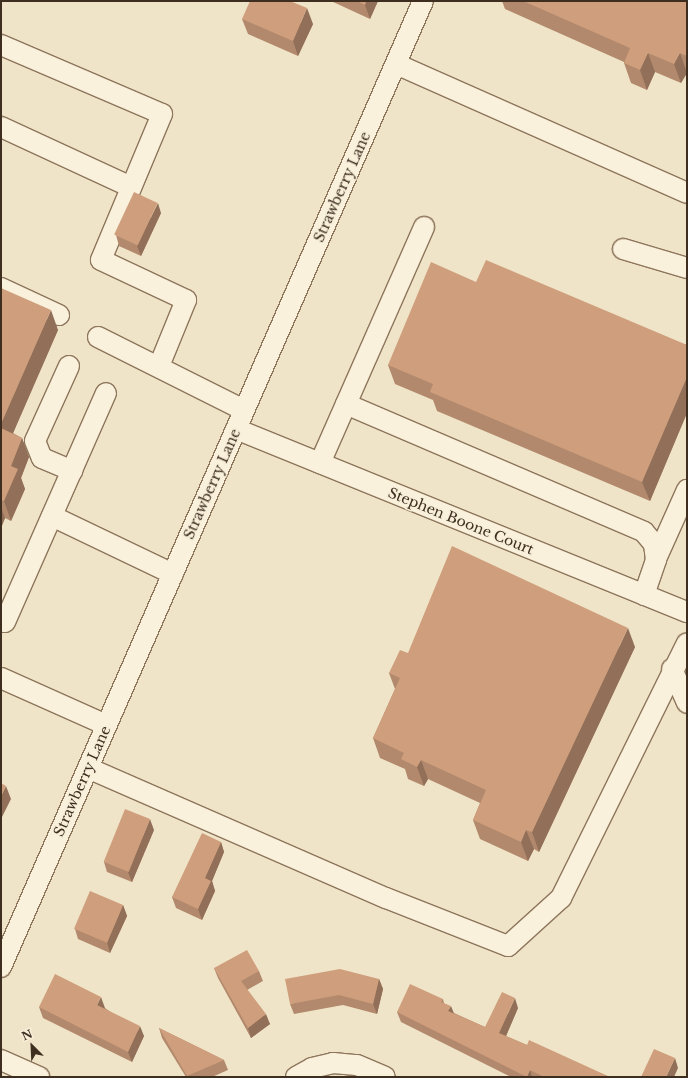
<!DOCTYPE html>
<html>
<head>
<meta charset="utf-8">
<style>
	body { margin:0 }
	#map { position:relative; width:688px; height:1078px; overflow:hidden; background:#f0e4c8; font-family:"Libre Baskerville",serif }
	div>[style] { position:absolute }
	.roads { filter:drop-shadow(1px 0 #8d765c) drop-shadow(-1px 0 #8d765c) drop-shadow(0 1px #8d765c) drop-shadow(0 -1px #8d765c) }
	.minor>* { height:20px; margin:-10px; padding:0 10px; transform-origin:10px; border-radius:10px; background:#faf1dc }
	.wall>* { inset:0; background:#b2896c }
	.shaded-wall>* { inset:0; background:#916f58 }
	.building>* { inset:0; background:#cf9f7d; transform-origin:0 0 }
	span { translate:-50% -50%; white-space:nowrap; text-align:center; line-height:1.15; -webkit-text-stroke:3px #f7eed8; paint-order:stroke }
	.street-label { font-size:14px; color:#3d2e20 }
	.frame { position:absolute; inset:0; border:2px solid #3d2e20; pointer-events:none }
	.north { position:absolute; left:12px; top:1026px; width:40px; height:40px; -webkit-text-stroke:3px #f7eed8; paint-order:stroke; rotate:336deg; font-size:11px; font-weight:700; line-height:16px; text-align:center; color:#3d2e20 }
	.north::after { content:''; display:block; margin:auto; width:14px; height:18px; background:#3d2e20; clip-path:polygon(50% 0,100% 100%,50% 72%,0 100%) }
</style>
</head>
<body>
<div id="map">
	<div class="roads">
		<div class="minor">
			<div style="left:1px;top:45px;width:175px;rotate:23.2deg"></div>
			<div style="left:162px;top:114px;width:158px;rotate:112.7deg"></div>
			<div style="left:101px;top:260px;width:94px;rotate:25.2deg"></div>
			<div style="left:186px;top:300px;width:71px;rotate:112.2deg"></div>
			<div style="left:396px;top:64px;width:318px;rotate:23.9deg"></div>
			<div style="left:1px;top:127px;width:143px;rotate:24.8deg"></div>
			<div style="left:623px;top:249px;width:67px;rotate:16.5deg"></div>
			<div style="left:1px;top:288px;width:64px;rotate:25deg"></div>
			<div style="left:98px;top:337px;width:163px;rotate:26.6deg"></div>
			<div style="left:69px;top:366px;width:82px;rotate:114.4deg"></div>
			<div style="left:35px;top:441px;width:18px;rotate:68deg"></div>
			<div style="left:42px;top:458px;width:33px;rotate:23deg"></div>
			<div style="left:346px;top:404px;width:324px;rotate:23.2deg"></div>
			<div style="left:644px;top:532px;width:16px;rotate:50deg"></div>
			<div style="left:654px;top:544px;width:16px;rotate:83deg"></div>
			<div style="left:656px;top:560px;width:37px;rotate:109deg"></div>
			<div style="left:236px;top:429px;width:487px;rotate:22.1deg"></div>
			<div style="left:320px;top:463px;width:258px;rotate:-66.2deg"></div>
			<div style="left:52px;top:516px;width:134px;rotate:25.6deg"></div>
			<div style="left:656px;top:559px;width:76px;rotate:-65.8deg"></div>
			<div style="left:1px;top:620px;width:4px;rotate:27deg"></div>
			<div style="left:5px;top:622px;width:250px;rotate:-66.2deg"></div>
			<div style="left:672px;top:669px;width:37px;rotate:66deg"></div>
			<div style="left:1px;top:678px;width:115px;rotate:24.1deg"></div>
			<div style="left:88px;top:768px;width:325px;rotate:23.6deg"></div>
			<div style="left:386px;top:898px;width:131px;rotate:21.5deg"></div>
			<div style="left:508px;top:946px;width:72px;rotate:-42.2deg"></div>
			<div style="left:561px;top:898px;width:284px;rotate:-63.7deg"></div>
			<div style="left:1px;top:967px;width:1054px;rotate:-66.4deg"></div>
			<div style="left:1px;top:1060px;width:42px;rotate:24.1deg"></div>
			<div style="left:296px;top:1077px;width:18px;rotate:-29deg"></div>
			<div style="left:312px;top:1068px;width:22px;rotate:-13deg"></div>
			<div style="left:333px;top:1063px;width:24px;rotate:5deg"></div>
			<div style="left:357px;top:1065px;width:30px;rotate:23deg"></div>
		</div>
	</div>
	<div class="wall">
		<div style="clip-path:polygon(331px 1px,378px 1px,370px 19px)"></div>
		<div style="clip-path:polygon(502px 1px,687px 1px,687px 73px,681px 83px,655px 72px,647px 90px,631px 83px,624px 63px,624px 62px,505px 9px)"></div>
		<div style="clip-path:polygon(242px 19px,313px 24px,298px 56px,248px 34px)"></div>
		<div style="clip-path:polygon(161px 213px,141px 256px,119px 246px,116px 235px)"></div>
		<div style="clip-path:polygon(476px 282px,687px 345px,687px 413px,650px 501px,437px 411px,433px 400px,395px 384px,388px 365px)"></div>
		<div style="clip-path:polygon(1px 288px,58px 330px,13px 433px,22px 438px,29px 457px,21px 478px,25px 489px,11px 521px,5px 518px,1px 528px)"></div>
		<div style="clip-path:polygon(635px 647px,539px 852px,534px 849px,528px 861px,480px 839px,473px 820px,480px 803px,428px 779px,424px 786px,408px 779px,405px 769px,380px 758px,373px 738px,395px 689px,389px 673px,408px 653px)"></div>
		<div style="clip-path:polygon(154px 830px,132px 882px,107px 872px,104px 862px)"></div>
		<div style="clip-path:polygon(221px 842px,224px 852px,212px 881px,215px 891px,202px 920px,176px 908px,172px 897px)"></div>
		<div style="clip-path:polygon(123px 905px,127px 916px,110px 953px,78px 939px,75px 929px)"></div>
		<div style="clip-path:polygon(214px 968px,259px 971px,263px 981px,247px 990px,270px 1024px,251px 1038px,218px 978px)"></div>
		<div style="clip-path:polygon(379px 979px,383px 989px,377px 1014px,343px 1005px,294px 1014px,290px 1004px)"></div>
		<div style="clip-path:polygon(443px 999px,444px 1003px,454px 1013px,485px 1027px,518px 1008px,506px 1036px,527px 1045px,610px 1077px,511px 1077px,401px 1022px,397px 1012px)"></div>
		<div style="clip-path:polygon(39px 1007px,105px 1008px,144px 1036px,132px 1062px,43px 1018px)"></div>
		<div style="clip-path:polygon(159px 1028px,224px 1060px,228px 1070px,212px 1077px,186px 1077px,162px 1038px)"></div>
	</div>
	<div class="shaded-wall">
		<div style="clip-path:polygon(366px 1px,378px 1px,370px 19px,365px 5px)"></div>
		<div style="clip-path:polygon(307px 8px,313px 24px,298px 56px,293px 41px)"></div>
		<div style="clip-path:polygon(648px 53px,655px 72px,647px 90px,640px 70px)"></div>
		<div style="clip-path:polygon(680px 53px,687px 73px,681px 83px,674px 64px)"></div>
		<div style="clip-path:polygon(158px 203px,161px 213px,141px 256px,137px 246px)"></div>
		<div style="clip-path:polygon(51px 310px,58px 330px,7px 447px,1px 432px,1px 424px)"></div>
		<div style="clip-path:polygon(687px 377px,687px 413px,650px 501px,642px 482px)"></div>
		<div style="clip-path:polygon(22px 438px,29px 457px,21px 478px,25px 489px,11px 521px,4px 501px,11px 466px)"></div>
		<div style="clip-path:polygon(1px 507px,5px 518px,1px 528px)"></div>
		<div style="clip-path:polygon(628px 628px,635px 647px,539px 852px,532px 832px)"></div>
		<div style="clip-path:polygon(421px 760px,428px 779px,424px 786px,417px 767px)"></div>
		<div style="clip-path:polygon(6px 786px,11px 799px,1px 819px,1px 796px)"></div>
		<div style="clip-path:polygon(150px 819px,154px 830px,132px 882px,128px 872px)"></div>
		<div style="clip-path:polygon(526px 830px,534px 849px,528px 861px,521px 842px)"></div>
		<div style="clip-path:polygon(221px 842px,224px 852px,212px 881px,215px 891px,202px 920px,198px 909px,205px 878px)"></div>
		<div style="clip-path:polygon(123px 905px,127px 916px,110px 953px,107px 942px)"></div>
		<div style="clip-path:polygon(379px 979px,383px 989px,377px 1014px,373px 1004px)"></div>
		<div style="clip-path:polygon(101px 997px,105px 1008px,101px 1015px,97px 1005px)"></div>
		<div style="clip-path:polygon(515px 998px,518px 1008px,503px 1043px,499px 1033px)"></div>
		<div style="clip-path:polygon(451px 1006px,455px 1016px,448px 1011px)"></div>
		<div style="clip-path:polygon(266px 1014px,270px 1024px,251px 1038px,248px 1028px)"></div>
		<div style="clip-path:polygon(140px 1026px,144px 1036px,132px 1062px,128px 1052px)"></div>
		<div style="clip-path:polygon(675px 1058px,678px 1068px,674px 1077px,666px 1077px)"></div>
		<div style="clip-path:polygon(530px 1070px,532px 1077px,527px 1077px)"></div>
	</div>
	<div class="building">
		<div style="clip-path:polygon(250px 1px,290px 1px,307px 8px,293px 41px,242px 19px)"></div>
		<div style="clip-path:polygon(357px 1px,366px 1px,365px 5px)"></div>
		<div style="clip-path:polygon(523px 1px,687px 1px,687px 56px,680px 53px,674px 64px,648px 53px,640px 70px,624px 63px,630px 48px)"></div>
		<div style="left:134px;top:192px;width:26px;height:47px;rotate:25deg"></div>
		<div style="clip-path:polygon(486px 260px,687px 345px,687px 377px,642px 482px,430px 392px,433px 384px,388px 365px,431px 262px,476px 282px)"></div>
		<div style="clip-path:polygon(1px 288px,51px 310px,1px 424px)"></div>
		<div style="clip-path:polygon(1px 428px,22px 438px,11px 466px,18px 469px,4px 501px,1px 500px)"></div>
		<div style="clip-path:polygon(452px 546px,628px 628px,532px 832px,526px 830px,521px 842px,473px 820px,486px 790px,421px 760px,417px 767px,401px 759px,404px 753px,373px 738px,400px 678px,389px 673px,400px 650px,408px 653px)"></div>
		<div style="clip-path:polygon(1px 783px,6px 786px,1px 796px)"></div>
		<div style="left:125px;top:809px;width:27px;height:57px;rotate:22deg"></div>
		<div style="clip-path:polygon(202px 833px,221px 842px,205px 878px,211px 881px,198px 909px,172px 897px)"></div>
		<div style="left:90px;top:891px;width:36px;height:41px;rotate:23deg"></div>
		<div style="clip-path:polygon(247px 950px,259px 971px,241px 981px,266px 1014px,248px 1028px,214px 968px)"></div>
		<div style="clip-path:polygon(340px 969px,379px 979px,373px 1004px,339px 995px,290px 1004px,285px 979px)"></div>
		<div style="clip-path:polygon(55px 974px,101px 997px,97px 1005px,140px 1026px,128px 1052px,39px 1007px)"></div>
		<div style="clip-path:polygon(410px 984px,443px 999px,441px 1002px,451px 1006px,448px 1011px,485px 1027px,502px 992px,515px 998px,499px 1033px,527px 1045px,529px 1040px,610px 1077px,544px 1077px,530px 1070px,527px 1077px,397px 1012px)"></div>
		<div style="clip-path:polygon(159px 1028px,202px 1049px,224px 1060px,187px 1076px)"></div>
		<div style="clip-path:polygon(654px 1049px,675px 1058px,666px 1077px,641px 1077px)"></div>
	</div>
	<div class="street-label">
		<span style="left:342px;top:187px;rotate:-66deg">Strawberry Lane</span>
		<span style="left:212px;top:484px;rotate:-66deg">Strawberry Lane</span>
		<span style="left:461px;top:521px;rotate:22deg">Stephen Boone Court</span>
		<span style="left:82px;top:781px;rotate:-66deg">Strawberry Lane</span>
	</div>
	<div class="frame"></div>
	<div class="north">N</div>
</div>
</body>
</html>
